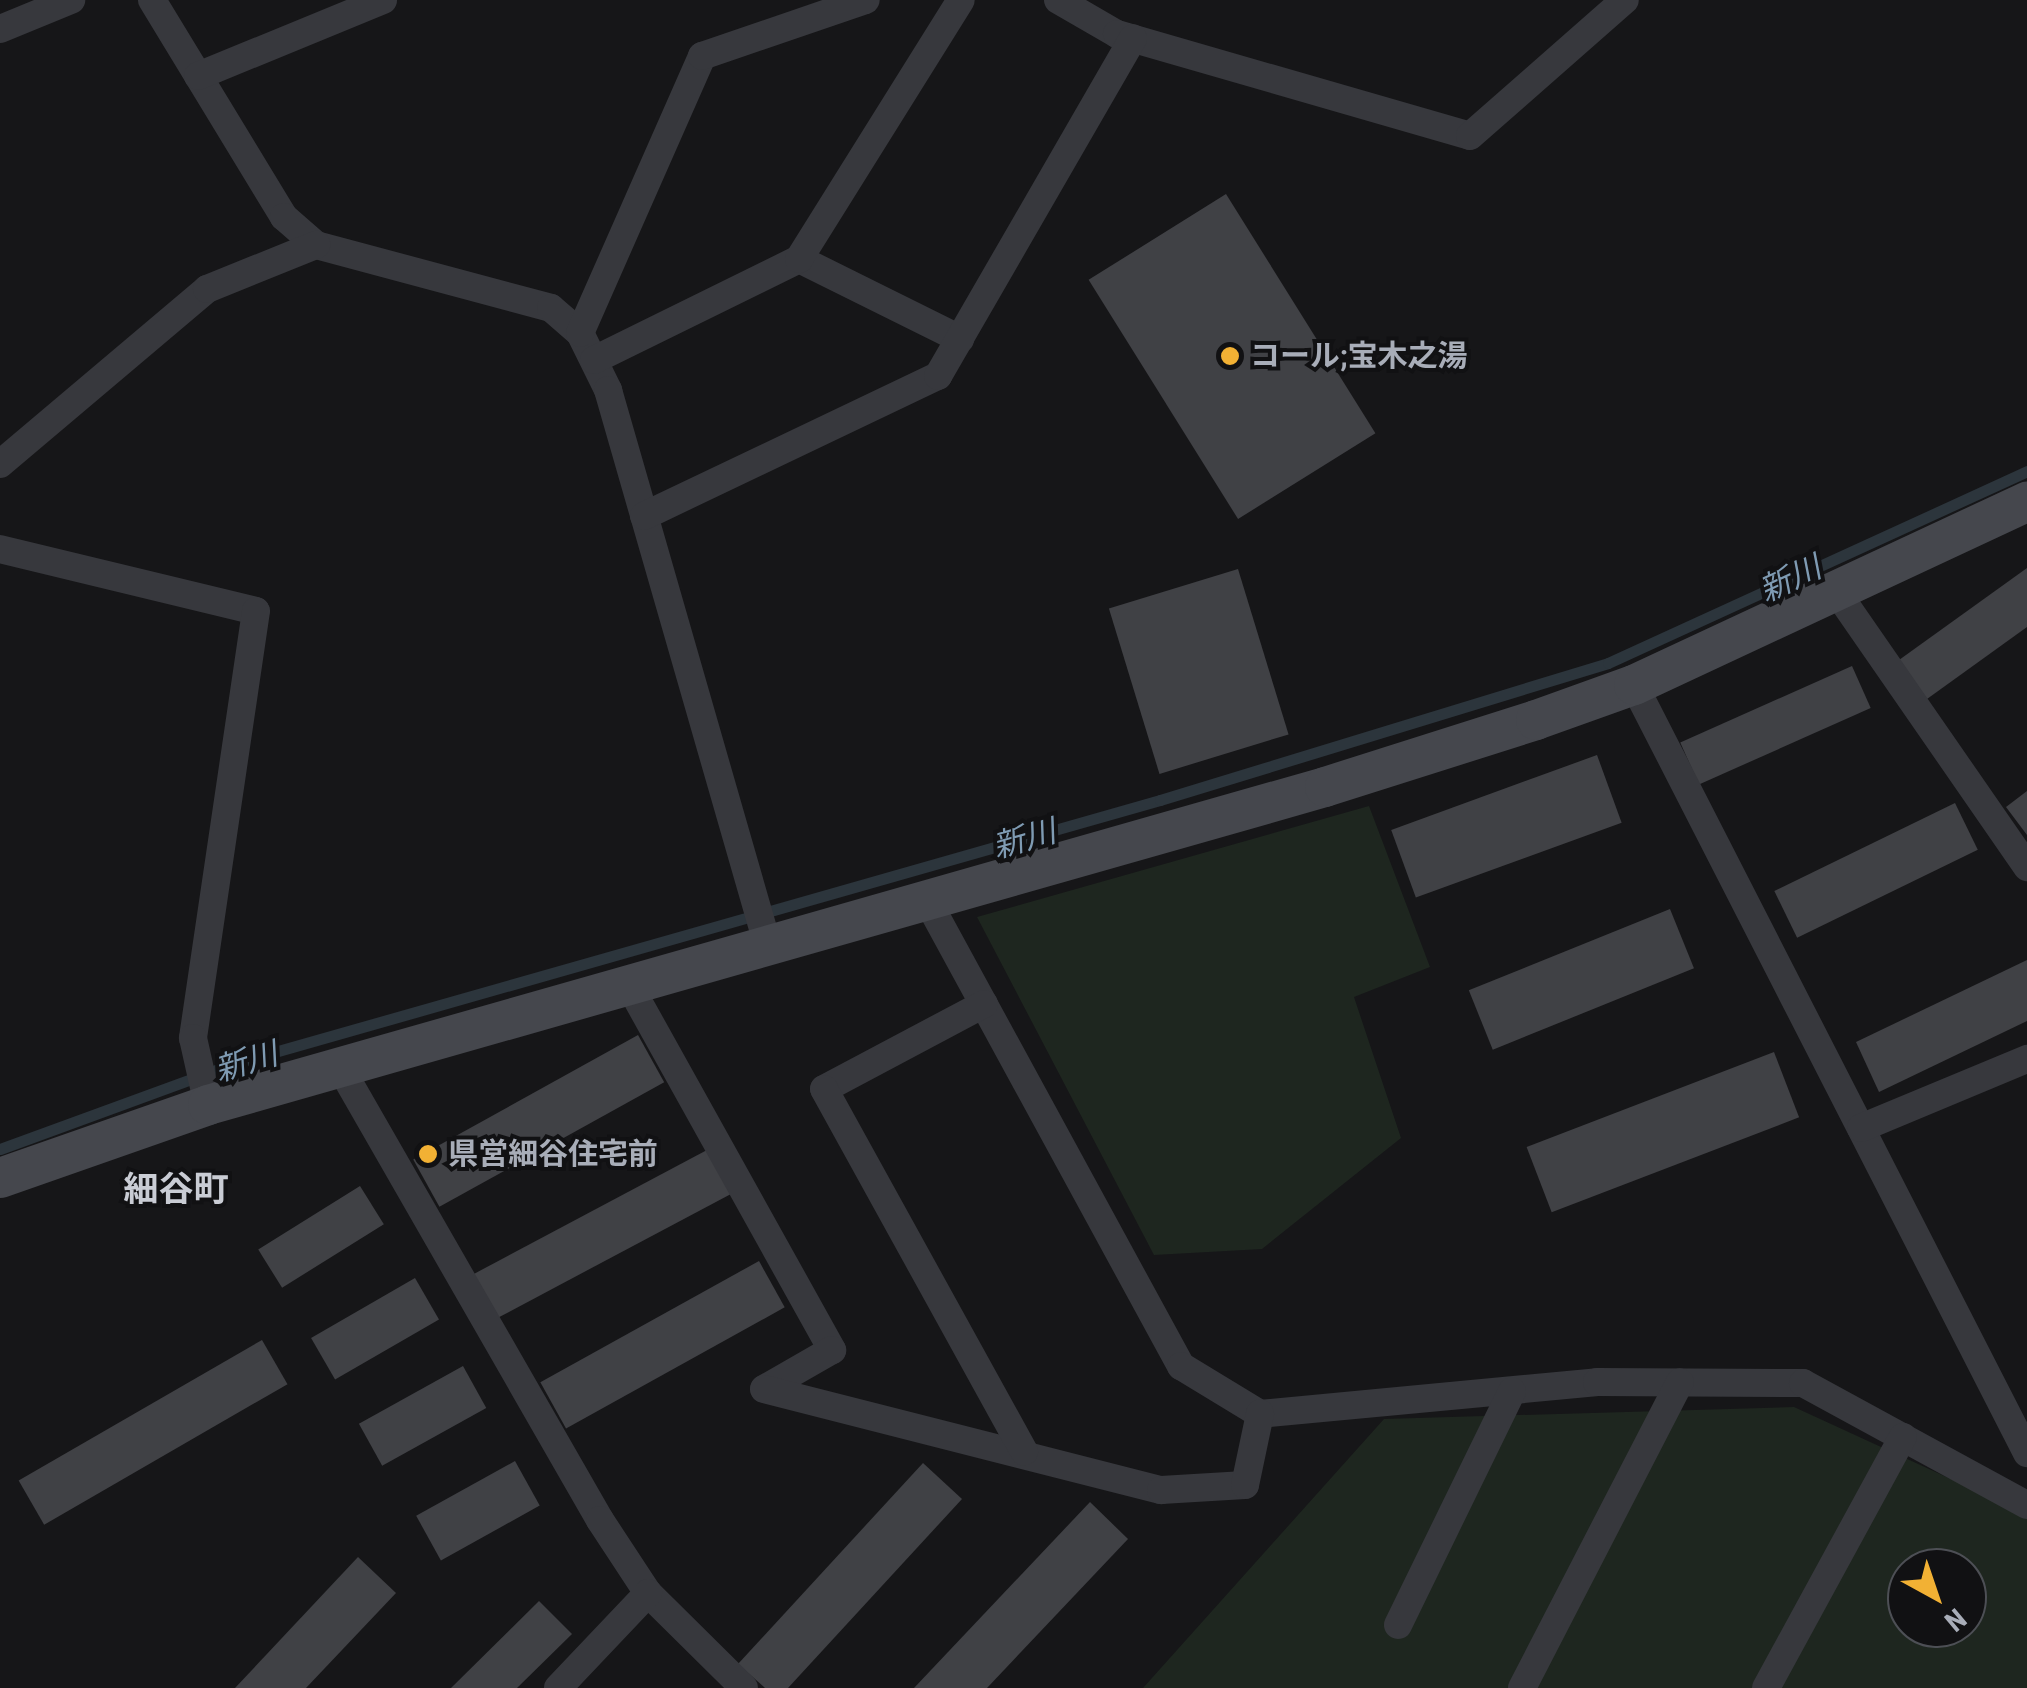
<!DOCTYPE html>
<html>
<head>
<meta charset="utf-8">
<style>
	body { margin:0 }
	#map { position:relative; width:2027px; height:1688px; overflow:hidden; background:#161618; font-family:"Roboto Condensed","Noto Sans JP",sans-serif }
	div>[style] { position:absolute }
	.green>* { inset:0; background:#1e261f }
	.stream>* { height:11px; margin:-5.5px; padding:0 5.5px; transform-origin:5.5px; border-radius:5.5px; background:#2c353c }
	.building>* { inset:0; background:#404145; transform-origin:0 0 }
	.street>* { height:28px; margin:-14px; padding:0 14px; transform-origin:14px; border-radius:14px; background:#37383d }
	.secondary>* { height:40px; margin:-20px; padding:0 20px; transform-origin:20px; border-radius:20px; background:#45474d }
	.dots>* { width:28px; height:28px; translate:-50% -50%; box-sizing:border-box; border:5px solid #111113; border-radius:50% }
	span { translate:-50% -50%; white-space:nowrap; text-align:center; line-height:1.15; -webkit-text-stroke:8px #111113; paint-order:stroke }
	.poi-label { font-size:30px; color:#a8adb8; font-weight:700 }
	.left { translate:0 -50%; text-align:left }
	.water-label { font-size:32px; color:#7f9bb3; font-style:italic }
	.quarter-label { font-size:35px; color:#c9ccd4; font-weight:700 }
	.north { position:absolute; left:1887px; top:1548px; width:100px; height:100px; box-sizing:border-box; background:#111113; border:2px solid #4d4f55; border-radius:50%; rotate:140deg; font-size:28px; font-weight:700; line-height:40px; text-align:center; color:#a8adb8 }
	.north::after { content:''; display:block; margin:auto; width:35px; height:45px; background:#f2b134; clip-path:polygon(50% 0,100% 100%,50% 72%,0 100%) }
</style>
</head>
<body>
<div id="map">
	<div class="green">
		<div style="clip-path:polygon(1369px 806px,1430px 967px,1354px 997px,1401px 1138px,1262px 1249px,1154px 1255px,977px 917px)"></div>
		<div style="clip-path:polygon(evenodd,1794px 1407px,2027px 1514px,2027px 1688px,1143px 1688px,1384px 1419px,1794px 1407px,1907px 1568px,1967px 1568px,1967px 1628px,1907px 1628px,1907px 1568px)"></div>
	</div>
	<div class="stream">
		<div style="left:0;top:1149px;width:244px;rotate:-20.1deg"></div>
		<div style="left:229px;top:1065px;width:968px;rotate:-15.89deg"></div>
		<div style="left:1160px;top:800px;width:468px;rotate:-17deg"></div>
		<div style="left:1608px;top:663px;width:461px;rotate:-24.6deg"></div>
	</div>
	<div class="building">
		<div style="left:1226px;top:194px;width:282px;height:162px;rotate:58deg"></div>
		<div style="clip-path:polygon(2027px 568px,2027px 627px,1927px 699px,1899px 660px)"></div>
		<div style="left:1238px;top:569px;width:173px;height:135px;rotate:73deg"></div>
		<div style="left:1852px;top:666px;width:46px;height:188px;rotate:66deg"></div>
		<div style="left:1597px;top:755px;width:72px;height:219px;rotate:70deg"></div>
		<div style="clip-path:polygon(2027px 791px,2027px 835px,2006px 807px)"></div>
		<div style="left:1955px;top:803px;width:52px;height:201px;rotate:64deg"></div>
		<div style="left:1670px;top:909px;width:64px;height:217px;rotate:68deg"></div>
		<div style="clip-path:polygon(2027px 960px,2027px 1021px,1879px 1092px,1856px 1042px)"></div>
		<div style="left:638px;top:1035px;width:54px;height:257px;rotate:61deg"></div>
		<div style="left:1774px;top:1052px;width:70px;height:265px;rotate:69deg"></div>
		<div style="left:707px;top:1150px;width:50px;height:264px;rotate:62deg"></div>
		<div style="left:360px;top:1186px;width:45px;height:120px;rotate:58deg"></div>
		<div style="left:759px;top:1261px;width:53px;height:250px;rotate:61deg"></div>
		<div style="left:415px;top:1278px;width:48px;height:120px;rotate:60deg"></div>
		<div style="left:262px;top:1340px;width:51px;height:281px;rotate:60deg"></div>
		<div style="left:463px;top:1366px;width:48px;height:119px;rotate:61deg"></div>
		<div style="left:515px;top:1461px;width:51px;height:113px;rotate:61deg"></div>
		<div style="clip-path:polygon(923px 1463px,962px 1499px,788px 1688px,765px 1688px,738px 1664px)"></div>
		<div style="clip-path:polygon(1090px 1502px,1128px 1539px,987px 1688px,914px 1688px)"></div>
		<div style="clip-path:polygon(358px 1557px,396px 1593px,306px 1688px,235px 1688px)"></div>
		<div style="clip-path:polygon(539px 1601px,572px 1634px,517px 1688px,451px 1688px)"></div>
	</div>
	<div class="street">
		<div style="left:152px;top:0;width:254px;rotate:58.7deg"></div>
		<div style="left:284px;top:217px;width:43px;rotate:41.2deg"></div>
		<div style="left:316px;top:245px;width:243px;rotate:15deg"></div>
		<div style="left:551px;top:308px;width:38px;rotate:41deg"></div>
		<div style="left:580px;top:333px;width:64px;rotate:63.8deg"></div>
		<div style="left:608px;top:390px;width:579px;rotate:73.95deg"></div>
		<div style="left:1058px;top:0;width:68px;rotate:30deg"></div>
		<div style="left:1117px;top:34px;width:367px;rotate:16.1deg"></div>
		<div style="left:1470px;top:136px;width:206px;rotate:-41.3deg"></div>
		<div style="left:0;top:29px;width:77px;rotate:-22.2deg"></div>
		<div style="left:198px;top:76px;width:200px;rotate:-22.3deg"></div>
		<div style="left:799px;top:259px;width:180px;rotate:26.4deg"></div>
		<div style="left:580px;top:333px;width:303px;rotate:-66.2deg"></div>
		<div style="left:702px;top:56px;width:173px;rotate:-18.9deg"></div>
		<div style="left:594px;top:360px;width:229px;rotate:-26.2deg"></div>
		<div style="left:799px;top:259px;width:305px;rotate:-58deg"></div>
		<div style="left:0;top:464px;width:271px;rotate:-40.2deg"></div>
		<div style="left:207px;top:289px;width:118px;rotate:-22deg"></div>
		<div style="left:644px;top:516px;width:326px;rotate:-25.5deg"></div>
		<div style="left:938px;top:376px;width:390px;rotate:-60deg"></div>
		<div style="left:0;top:549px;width:263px;rotate:13.6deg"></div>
		<div style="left:256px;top:611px;width:432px;rotate:98.4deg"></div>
		<div style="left:193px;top:1038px;width:69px;rotate:77.4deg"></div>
		<div style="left:1836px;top:591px;width:336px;rotate:55.3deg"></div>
		<div style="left:1634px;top:685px;width:863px;rotate:62.9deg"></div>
		<div style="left:927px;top:900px;width:531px;rotate:61.41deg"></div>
		<div style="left:1181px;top:1366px;width:92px;rotate:31.3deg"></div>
		<div style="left:1260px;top:1414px;width:339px;rotate:-5.4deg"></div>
		<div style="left:1597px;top:1382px;width:206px;rotate:0.3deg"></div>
		<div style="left:1803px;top:1383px;width:255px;rotate:28.6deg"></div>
		<div style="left:629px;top:985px;width:418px;rotate:60.9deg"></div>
		<div style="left:832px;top:1350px;width:78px;rotate:150.2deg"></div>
		<div style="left:764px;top:1389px;width:410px;rotate:14.3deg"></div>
		<div style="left:1161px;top:1490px;width:84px;rotate:-3.4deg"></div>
		<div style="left:1245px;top:1485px;width:73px;rotate:-78.1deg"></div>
		<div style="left:984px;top:1004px;width:181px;rotate:152deg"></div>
		<div style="left:824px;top:1089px;width:414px;rotate:61.1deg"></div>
		<div style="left:340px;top:1067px;width:522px;rotate:60.15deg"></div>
		<div style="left:600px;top:1520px;width:87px;rotate:56.7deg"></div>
		<div style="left:648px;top:1593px;width:135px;rotate:44.7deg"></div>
		<div style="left:1861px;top:1128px;width:180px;rotate:-22.6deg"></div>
		<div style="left:1398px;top:1625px;width:260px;rotate:-64deg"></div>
		<div style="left:558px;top:1688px;width:131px;rotate:-46.5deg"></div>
		<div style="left:1522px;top:1688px;width:344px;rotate:-62.7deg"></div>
		<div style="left:1766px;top:1688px;width:286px;rotate:-61.4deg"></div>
	</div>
	<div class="secondary">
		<div style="left:0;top:1178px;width:220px;rotate:-19.3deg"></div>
		<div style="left:208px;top:1105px;width:1161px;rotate:-15.89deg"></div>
		<div style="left:1325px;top:787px;width:221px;rotate:-17.6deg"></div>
		<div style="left:1536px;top:720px;width:104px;rotate:-19.7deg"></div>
		<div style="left:1634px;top:685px;width:434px;rotate:-25deg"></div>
	</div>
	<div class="dots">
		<div style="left:1230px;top:356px;background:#f2b134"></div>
		<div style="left:428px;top:1154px;background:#f2b134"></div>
	</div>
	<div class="poi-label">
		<span class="left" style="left:1250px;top:356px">コール;宝木之湯</span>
		<span class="left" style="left:448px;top:1154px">県営細谷住宅前</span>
	</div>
	<div class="water-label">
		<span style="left:1790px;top:579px;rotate:-25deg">新川</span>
		<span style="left:1024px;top:839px;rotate:-16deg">新川</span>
		<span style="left:246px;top:1062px;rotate:-17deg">新川</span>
	</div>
	<div class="quarter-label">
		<span style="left:176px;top:1190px">細谷町</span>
	</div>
	<div class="north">N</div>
</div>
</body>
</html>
